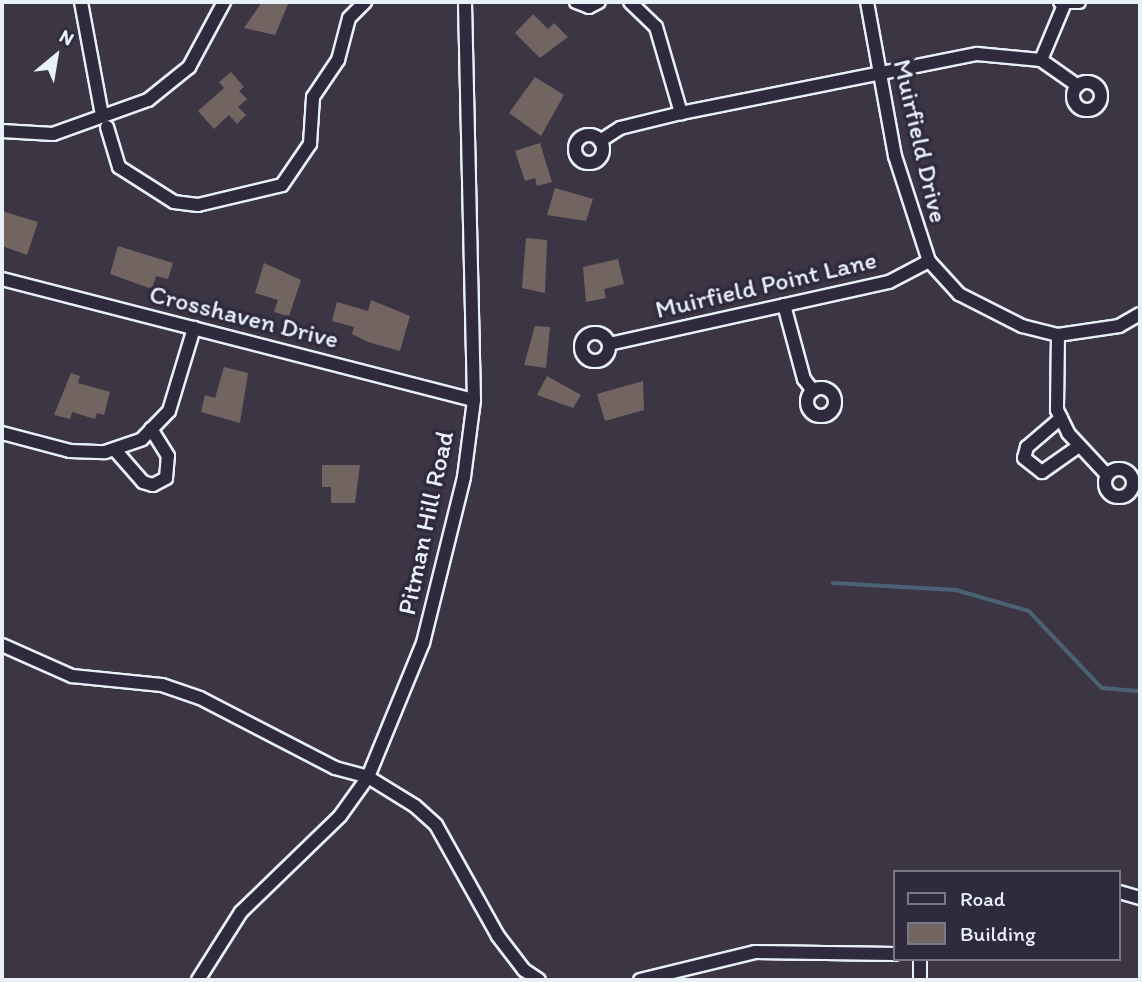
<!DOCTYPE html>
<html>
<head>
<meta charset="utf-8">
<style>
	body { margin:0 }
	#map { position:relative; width:1142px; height:982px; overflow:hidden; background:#3c3644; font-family:Itim,sans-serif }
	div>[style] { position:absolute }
	.stream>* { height:3.5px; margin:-1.75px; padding:0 1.75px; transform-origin:1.75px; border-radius:1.75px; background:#4a6274 }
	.building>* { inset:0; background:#726460 }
	.roads { filter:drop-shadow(2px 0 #e8f1f8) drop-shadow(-2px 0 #e8f1f8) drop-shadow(0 2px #e8f1f8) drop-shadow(0 -2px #e8f1f8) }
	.minor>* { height:12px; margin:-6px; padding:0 6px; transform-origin:6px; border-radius:6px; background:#2f2a3d }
	.minor>.ring { margin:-6px; padding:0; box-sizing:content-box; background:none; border:12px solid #2f2a3d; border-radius:50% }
	span { translate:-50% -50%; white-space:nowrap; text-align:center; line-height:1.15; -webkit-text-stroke:7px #2f2a3d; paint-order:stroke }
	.street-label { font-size:26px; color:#e8f1f8 }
	.frame { position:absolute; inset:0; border:4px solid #e8f1f8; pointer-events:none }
	.legend { position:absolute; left:893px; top:870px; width:228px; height:91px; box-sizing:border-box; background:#2f2a3d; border:2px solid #797a88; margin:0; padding:9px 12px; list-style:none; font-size:21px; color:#e8f1f8 }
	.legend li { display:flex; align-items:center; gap:14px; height:35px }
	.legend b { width:35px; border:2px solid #797a88 }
	.north { position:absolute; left:21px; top:21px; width:70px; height:70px; -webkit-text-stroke:5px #2f2a3d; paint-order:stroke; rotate:30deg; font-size:19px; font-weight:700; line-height:28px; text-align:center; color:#e8f1f8 }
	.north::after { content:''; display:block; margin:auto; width:24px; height:32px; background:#e8f1f8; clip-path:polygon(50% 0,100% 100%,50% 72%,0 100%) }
</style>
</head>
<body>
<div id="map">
	<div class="stream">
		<div style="left:833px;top:583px;width:123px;rotate:3.3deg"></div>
		<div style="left:956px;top:590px;width:76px;rotate:16deg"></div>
		<div style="left:1029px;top:611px;width:106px;rotate:46.5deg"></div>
		<div style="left:1102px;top:688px;width:38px;rotate:5deg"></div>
	</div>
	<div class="building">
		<div style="clip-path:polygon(262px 2px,289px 2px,275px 35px,244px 28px)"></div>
		<div style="clip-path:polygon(533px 14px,548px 29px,554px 23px,568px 37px,540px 58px,515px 33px)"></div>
		<div style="clip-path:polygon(231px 72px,244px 87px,239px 91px,247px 99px,238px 107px,246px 115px,237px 124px,229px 115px,214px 129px,198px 111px,224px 88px,219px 82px)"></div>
		<div style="clip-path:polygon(535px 77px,564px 95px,541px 136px,509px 113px)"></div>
		<div style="clip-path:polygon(540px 143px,552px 182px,537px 186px,535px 178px,525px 181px,515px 151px)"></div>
		<div style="clip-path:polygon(555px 188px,593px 199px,586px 221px,547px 215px)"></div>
		<div style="clip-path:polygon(2px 211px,38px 222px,27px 255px,2px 246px)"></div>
		<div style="clip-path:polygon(526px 238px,547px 240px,545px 293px,522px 288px)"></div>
		<div style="clip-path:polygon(118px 246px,173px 263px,168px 279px,156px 276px,152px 289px,110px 274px)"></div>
		<div style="clip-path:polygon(618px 259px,624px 284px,604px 289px,606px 298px,586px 302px,583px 267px)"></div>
		<div style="clip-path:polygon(264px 263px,301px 280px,289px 316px,274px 312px,278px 300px,255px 293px)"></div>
		<div style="clip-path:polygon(371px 300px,410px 316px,400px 351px,368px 342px,352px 334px,354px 327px,332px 321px,337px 302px,368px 311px)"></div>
		<div style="clip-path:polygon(535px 326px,550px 327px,546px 368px,524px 365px)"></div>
		<div style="clip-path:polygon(224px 367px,248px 373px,240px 423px,201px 412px,205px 395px,215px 398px)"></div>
		<div style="clip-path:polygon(71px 373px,80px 376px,78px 383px,110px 392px,104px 415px,97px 413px,95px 419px,72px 412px,70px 419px,54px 415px)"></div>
		<div style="clip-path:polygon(547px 376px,581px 395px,573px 408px,537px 395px)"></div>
		<div style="clip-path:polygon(643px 381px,644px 410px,605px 421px,597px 394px)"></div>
		<div style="clip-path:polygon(322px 465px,360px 465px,355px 503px,331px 503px,331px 487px,322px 487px)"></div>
	</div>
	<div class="roads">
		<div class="minor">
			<div style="left:81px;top:2px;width:110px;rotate:79.5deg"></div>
			<div style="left:576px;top:2px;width:14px;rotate:21deg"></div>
			<div style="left:589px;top:7px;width:11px;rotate:-27deg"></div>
			<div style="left:630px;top:2px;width:36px;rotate:44deg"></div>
			<div style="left:656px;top:27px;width:90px;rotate:73.8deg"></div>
			<div style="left:867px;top:2px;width:157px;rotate:79.7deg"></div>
			<div style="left:895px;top:156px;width:110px;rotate:72.1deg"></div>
			<div style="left:929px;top:261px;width:45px;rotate:47.7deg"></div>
			<div style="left:959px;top:294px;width:71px;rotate:26.9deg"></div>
			<div style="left:1022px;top:326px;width:37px;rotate:14deg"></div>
			<div style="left:1058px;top:335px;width:62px;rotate:-8.4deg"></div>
			<div style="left:1119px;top:326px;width:24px;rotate:-30deg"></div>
			<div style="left:1060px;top:2px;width:19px"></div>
			<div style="left:1041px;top:60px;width:60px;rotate:-67.3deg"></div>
			<div class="ring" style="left:1073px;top:82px;width:16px;height:16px"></div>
			<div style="left:107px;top:127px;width:42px;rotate:73.3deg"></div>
			<div style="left:119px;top:167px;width:65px;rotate:32.5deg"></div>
			<div style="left:174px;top:202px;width:24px;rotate:7deg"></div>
			<div style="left:198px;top:205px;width:86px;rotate:-13.4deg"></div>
			<div style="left:282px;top:185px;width:50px;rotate:-55.7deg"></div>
			<div style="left:310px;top:144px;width:47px;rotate:-86.3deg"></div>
			<div style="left:313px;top:97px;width:45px;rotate:-56deg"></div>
			<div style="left:338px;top:60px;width:43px;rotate:-75.3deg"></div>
			<div style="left:349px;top:18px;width:23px;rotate:-45deg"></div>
			<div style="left:2px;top:131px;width:51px;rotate:3.4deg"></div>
			<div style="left:53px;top:134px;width:101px;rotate:-19.7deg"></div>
			<div style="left:148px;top:100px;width:53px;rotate:-38.8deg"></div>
			<div style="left:189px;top:67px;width:74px;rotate:-61.7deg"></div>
			<div class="ring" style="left:575px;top:135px;width:16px;height:16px"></div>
			<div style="left:600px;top:141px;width:24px;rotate:-33deg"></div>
			<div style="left:620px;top:128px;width:63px;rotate:-13.8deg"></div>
			<div style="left:681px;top:113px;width:302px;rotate:-11.3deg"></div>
			<div style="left:977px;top:54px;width:64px;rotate:5.4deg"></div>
			<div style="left:1041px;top:60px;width:45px;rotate:35.1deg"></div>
			<div style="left:2px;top:279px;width:487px;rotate:14.4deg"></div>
			<div style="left:784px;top:305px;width:77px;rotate:74.9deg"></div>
			<div style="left:804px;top:379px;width:15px;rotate:53deg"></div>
			<div class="ring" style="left:581px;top:333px;width:16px;height:16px"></div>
			<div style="left:1058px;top:335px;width:75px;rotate:90.8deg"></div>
			<div style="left:1057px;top:410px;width:25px;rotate:64deg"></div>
			<div style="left:1068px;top:433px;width:57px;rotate:47.1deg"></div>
			<div style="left:609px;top:344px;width:287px;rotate:-12.5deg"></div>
			<div style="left:889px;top:282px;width:45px;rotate:-27.7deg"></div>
			<div class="ring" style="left:807px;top:388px;width:16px;height:16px"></div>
			<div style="left:1061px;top:418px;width:45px;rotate:139.5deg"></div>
			<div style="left:1027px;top:447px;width:11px;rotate:105deg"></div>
			<div style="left:1024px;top:458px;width:23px;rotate:38deg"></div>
			<div style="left:1042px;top:472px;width:45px;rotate:-35.1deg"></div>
			<div style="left:2px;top:433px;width:70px;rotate:14.8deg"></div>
			<div style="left:70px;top:451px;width:35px;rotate:2deg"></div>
			<div style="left:105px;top:452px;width:39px;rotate:-19deg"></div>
			<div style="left:142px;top:439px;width:39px;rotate:-46deg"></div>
			<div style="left:169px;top:411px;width:87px;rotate:-73.2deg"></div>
			<div style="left:115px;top:450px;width:43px;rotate:48.8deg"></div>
			<div style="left:143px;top:482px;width:10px;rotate:17deg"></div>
			<div style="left:153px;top:485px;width:15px;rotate:-28deg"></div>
			<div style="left:166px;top:478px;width:22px;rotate:-85deg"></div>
			<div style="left:168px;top:456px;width:32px;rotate:-122deg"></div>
			<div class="ring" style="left:1105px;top:469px;width:16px;height:16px"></div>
			<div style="left:2px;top:645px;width:77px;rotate:23.9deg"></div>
			<div style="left:72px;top:676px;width:90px;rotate:5.7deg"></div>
			<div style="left:162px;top:685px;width:40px;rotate:18.9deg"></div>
			<div style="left:200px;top:698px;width:152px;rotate:27.4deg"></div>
			<div style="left:335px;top:768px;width:34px;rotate:15deg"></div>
			<div style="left:368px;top:777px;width:55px;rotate:31.7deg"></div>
			<div style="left:415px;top:806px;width:28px;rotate:42deg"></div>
			<div style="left:436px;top:825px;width:127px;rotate:60.8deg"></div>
			<div style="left:498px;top:936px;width:43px;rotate:52.6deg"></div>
			<div style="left:524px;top:970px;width:18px;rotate:34deg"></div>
			<div style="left:1119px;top:892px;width:22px;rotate:16deg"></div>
			<div style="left:920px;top:959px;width:21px;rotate:90deg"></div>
			<div style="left:198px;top:980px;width:80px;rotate:-57.7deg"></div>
			<div style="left:241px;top:912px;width:138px;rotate:-44.1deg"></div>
			<div style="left:340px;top:816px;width:48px;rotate:-54.3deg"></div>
			<div style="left:368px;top:777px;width:145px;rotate:-67.7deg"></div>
			<div style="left:423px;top:643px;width:171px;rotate:-76.1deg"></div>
			<div style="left:464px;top:477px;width:78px;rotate:-82.6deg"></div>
			<div style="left:474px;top:400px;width:398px;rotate:-91.3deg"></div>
			<div style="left:640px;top:980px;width:118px;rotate:-13.7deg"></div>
			<div style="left:755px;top:952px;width:140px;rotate:0.8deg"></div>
		</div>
	</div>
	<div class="street-label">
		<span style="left:920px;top:141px;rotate:77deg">Muirfield Drive</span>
		<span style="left:766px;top:285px;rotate:-13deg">Muirfield Point Lane</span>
		<span style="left:244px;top:317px;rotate:14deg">Crosshaven Drive</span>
		<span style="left:426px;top:523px;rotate:-78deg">Pitman Hill Road</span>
	</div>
	<div class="frame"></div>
	<ul class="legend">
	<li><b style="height:9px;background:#2f2a3d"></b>Road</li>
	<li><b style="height:19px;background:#726460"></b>Building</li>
	</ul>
	<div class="north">N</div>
</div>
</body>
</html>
